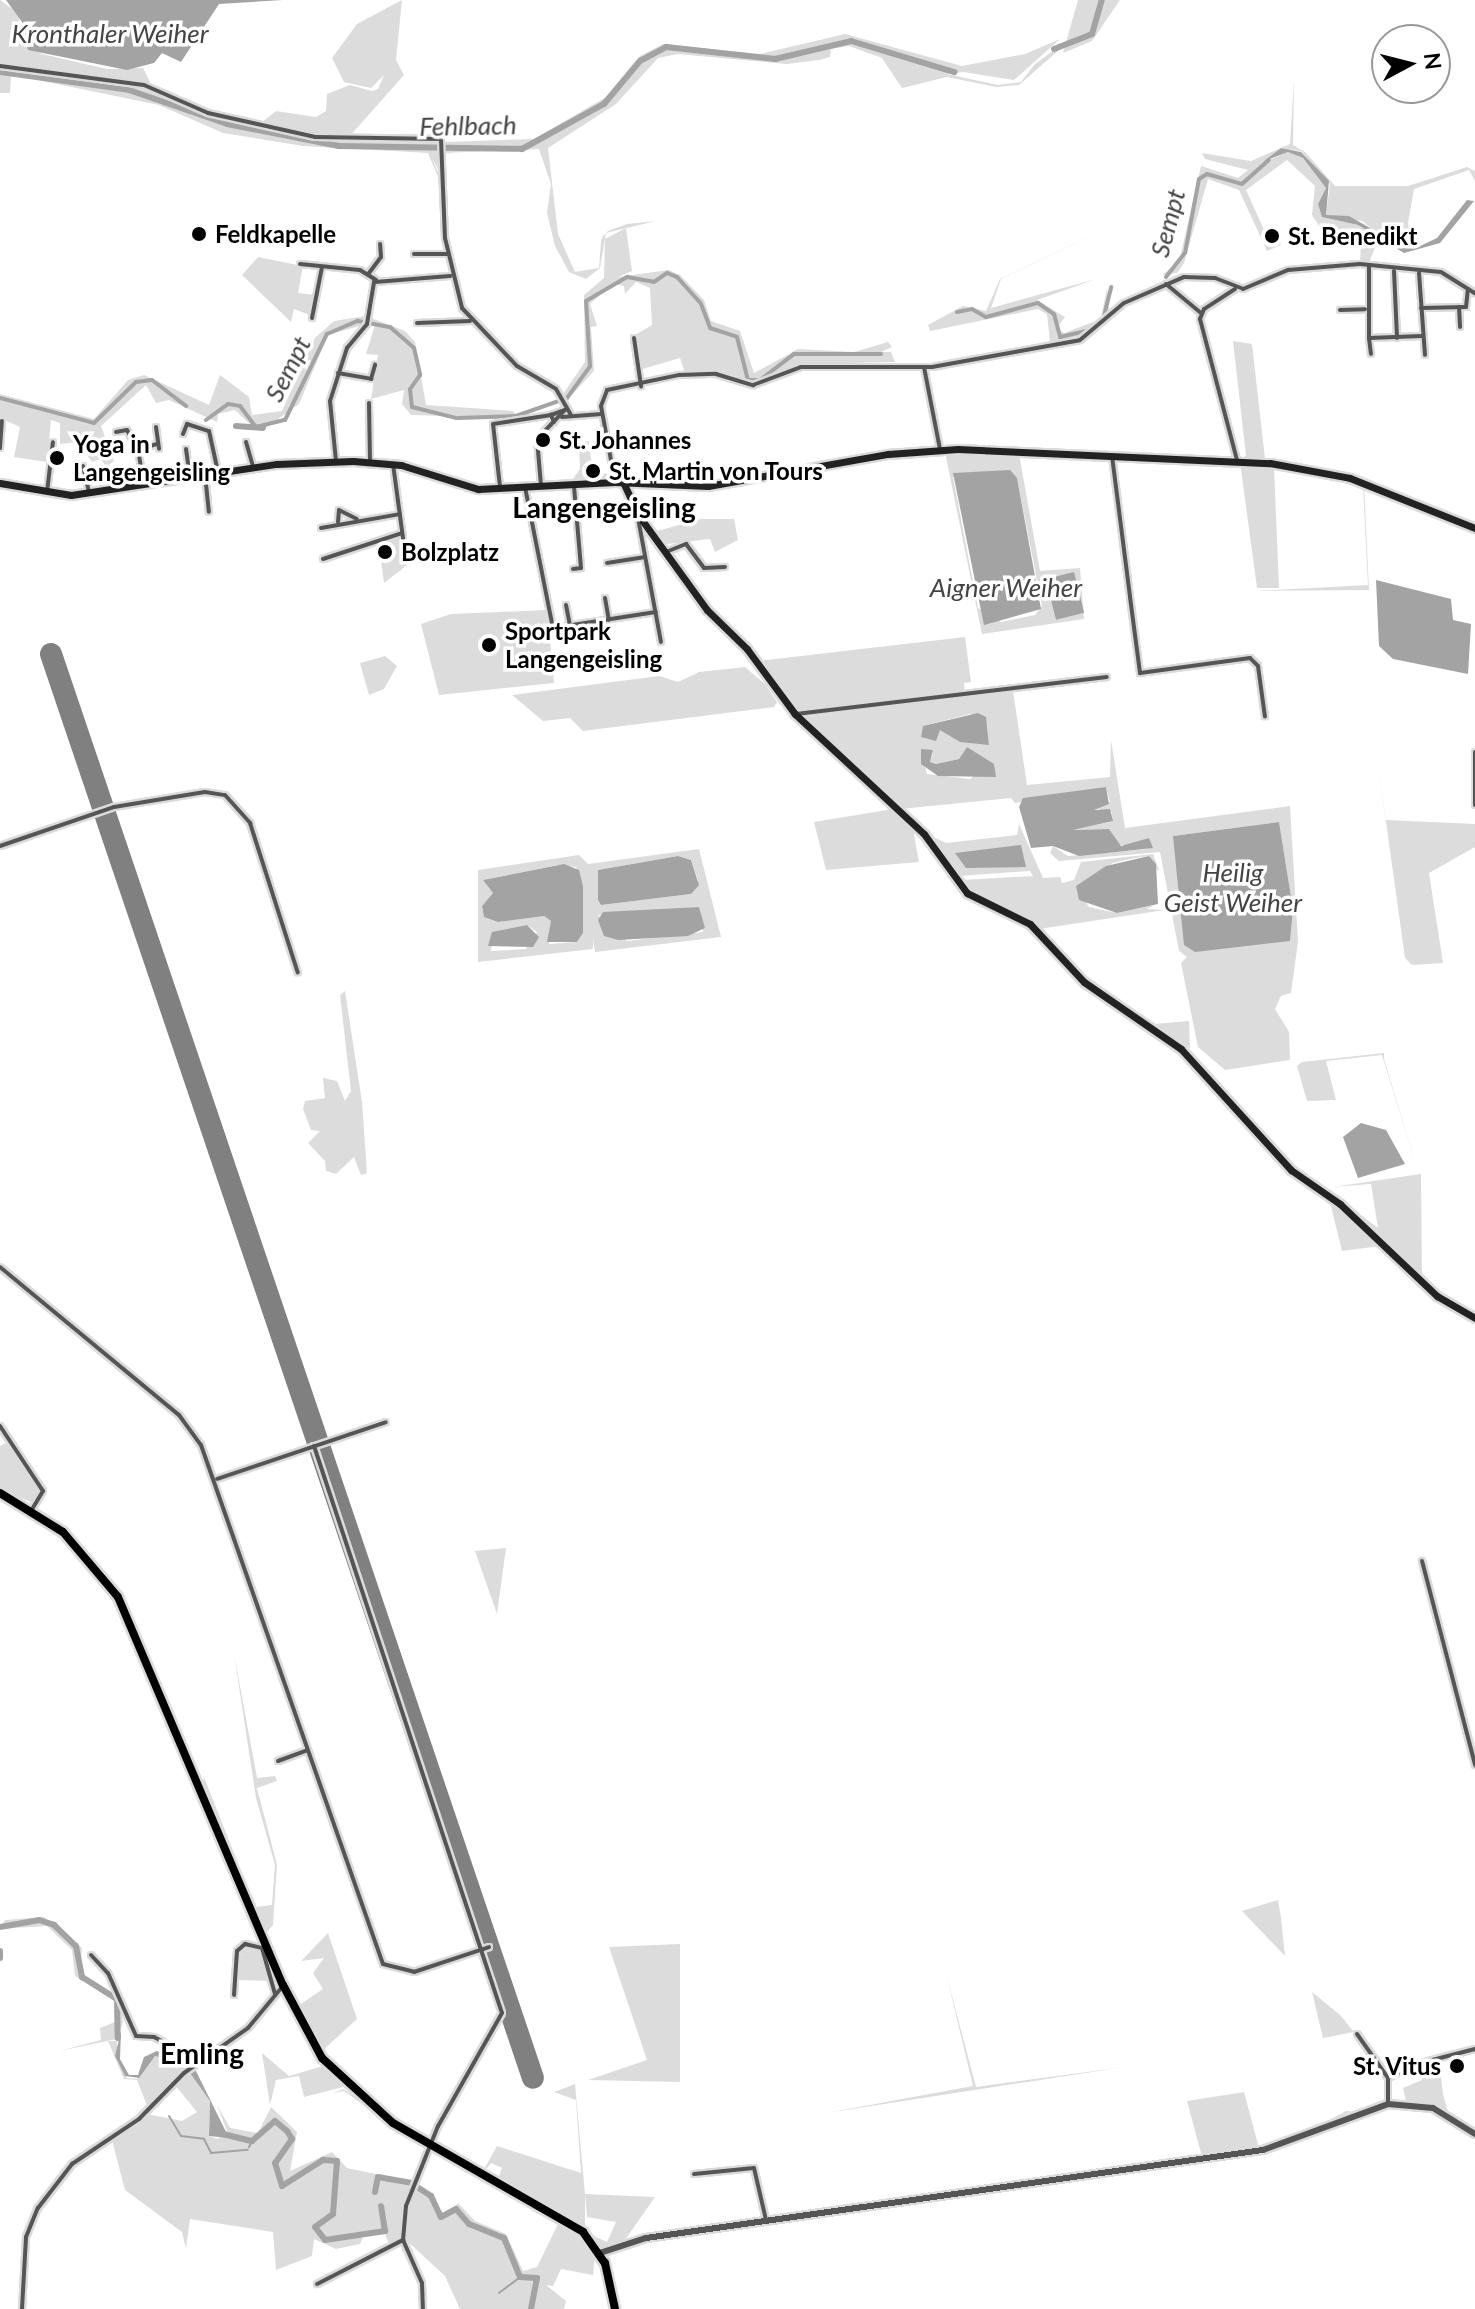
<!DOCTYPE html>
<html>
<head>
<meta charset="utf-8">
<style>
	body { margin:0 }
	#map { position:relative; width:1475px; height:2309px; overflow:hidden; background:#fff; font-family:Lato,sans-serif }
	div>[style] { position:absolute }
	.green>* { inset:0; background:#dcdcdc }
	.water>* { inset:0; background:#a3a3a3; transform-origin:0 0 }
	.stream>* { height:2px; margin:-1px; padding:0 1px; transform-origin:1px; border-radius:1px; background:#a3a3a3 }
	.canal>* { height:4px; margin:-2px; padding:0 2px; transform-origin:2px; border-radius:2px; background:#a3a3a3 }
	.river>* { height:6px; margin:-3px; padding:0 3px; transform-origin:3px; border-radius:3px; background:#a3a3a3 }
	.runway>* { height:22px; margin:-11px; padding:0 11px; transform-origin:11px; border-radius:11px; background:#808080 }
	.roads { filter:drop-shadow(2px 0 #dbdbdb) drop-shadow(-2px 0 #dbdbdb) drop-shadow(0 2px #dbdbdb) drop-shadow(0 -2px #dbdbdb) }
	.minor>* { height:4px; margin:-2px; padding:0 2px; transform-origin:2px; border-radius:2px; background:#555 }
	.tertiary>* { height:6px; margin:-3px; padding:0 3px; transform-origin:3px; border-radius:3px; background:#555 }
	.secondary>* { height:7px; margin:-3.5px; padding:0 3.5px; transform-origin:3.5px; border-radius:3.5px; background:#222 }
	.primary>* { height:8px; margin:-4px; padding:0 4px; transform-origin:4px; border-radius:4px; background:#000 }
	.dots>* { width:22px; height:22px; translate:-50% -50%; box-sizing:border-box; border:4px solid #fff; border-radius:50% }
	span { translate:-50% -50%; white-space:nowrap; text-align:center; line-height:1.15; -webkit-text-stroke:7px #fff; paint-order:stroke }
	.poi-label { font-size:24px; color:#000; font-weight:700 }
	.left { translate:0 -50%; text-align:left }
	.right { translate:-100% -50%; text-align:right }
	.water-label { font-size:26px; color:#444; font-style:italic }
	.quarter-label { font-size:28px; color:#000; font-weight:700 }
	.north { position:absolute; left:1371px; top:24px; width:80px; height:80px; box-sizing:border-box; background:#fff; border:2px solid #999; border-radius:50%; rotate:83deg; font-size:22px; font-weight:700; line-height:32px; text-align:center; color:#000 }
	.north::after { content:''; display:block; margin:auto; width:28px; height:36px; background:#000; clip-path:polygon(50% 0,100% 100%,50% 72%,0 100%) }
</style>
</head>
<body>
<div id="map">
	<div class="green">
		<div style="clip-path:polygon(0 0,18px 13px,24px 44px,42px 54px,107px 69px,143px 68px,154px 90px,203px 113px,261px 123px,276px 111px,316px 117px,326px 111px,327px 94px,350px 85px,372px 91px,378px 89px,384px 75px,371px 88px,344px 82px,332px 58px,357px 24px,402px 0,396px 60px,404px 75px,349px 137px,437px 136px,443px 127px,440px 135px,437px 137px,407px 138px,349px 138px,346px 141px,438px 140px,439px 171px,432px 158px,439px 175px,444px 242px,438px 177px,428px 153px,303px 146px,223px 133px,159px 105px,23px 77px,11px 76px,10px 93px,0 93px)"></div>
		<div style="clip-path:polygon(1078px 0,1120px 0,1092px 41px,1063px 53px)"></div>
		<div style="clip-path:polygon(845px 34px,962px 66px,1025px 54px,1060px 39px,1014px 80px,963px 72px,947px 74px,998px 85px,1021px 82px,1035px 64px,1053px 51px,1060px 49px,1019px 85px,996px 87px,947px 77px,902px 88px,882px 58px,849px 46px,831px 49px,830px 57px,819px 60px,787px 64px,678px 54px,658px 58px,616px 104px,548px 148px,558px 234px,575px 272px,599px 268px,601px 241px,603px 236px,608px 231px,627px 224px,656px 221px,606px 233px,600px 268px,586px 279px,569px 272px,555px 246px,547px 213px,551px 184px,539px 149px,442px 153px,443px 142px,534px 139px,606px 97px,640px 56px,663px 44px,760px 54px)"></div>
		<div style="clip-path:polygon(1294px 80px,1293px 145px,1305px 152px,1335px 186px,1408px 186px,1467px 167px,1475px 171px,1475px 181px,1469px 170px,1414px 189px,1408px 223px,1414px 248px,1388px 241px,1362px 221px,1326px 215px,1330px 184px,1301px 151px,1281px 148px,1264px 162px,1288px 152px,1303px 158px,1326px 188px,1318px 204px,1322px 217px,1358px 225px,1386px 244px,1377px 242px,1369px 263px,1360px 262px,1361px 243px,1331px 244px,1312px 215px,1315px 186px,1287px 160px,1246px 190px,1265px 232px,1273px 230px,1281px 245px,1267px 251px,1239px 190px,1208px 179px,1184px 263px,1177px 273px,1162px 275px,1179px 262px,1201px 166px,1238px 178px,1248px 170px,1205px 159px,1202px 153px,1251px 161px,1290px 144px)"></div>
		<div style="clip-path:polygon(1116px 224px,1001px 279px,991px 308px,1096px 279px,1037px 300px,1065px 317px,1057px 328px,1064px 333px,1101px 319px,1107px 288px,1109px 312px,1092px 333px,1050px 342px,1047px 314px,1038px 309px,930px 331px,928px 325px,963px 306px,986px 311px,1000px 279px)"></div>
		<div style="clip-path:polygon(626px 228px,632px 271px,618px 277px,669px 270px,680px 275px,704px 300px,711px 321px,740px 331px,754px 373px,798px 349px,854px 352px,888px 342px,892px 347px,881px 352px,891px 352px,895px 362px,803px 364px,748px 384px,723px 371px,685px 373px,680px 358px,639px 370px,635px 335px,652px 325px,650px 288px,636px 282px,625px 294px,624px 286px,612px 284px,590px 304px,597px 326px,591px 327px,594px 371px,566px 401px,563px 394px,585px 362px,584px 295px,604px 278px,605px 239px)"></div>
		<div style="clip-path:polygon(258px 257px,303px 266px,298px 293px,315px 295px,310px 315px,294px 309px,291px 322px,242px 275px)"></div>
		<div style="clip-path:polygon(366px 316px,405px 331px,415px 342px,426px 405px,513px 411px,518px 418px,411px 415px,402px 404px,404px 390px,371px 399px,378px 355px,366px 354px,375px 325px,370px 323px,328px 335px,299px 404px,264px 429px,256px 430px,235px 410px,218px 414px,217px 422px,169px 400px,156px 403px,146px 385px,101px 426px,114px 461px,106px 467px,101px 459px,92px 462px,78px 442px,60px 444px,60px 423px,51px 420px,47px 462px,14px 457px,20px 427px,0 418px,0 394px,94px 419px,128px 380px,144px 375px,209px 405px,220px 375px,249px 397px,252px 415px,282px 411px,315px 338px,334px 321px)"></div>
		<div style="clip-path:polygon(1233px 341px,1252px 344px,1265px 459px,1350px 475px,1475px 522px,1362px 481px,1240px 458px,1246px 456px)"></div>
		<div style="clip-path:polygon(589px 441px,591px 459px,602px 473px,612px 475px,609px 480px,573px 479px,580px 469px,579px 443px)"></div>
		<div style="clip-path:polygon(evenodd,945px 452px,1110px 457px,1123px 556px,1123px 563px,1109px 458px,1019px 454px,1040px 571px,1080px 568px,1084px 619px,982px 634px,945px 452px,953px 477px,1017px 478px,1042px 606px,1035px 615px,1001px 622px,978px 608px,953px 477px)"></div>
		<div style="clip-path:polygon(1240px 462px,1270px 464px,1320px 473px,1343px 478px,1364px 485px,1369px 590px,1255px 591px,1368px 585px,1363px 486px,1274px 466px,1279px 588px,1257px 588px)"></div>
		<div style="clip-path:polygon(701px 519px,734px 519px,738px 540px,715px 552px,710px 539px,667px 544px,657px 531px)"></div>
		<div style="clip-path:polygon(402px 537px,407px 565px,384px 583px,379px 545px)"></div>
		<div style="clip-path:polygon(547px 610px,554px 683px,439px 695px,421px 624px,451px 614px)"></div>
		<div style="clip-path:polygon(965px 637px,971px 682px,964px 683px,965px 693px,797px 711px,758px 661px)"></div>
		<div style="clip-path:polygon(385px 656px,397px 666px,384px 689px,369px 695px,360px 663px)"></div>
		<div style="clip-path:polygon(745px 667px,765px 684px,777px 702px,774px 707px,583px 731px,570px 718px,543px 721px,512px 695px,659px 676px,678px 682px,699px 672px)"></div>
		<div style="clip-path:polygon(evenodd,1013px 691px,1027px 785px,1110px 777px,1111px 740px,1125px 828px,1290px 806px,1298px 942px,1291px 993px,1281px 996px,1275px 1009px,1289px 1032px,1290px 1060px,1225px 1070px,1198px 1047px,1181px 963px,1187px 957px,1179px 951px,1160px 852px,1059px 861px,1050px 853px,1053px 846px,1068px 856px,1149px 849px,1116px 844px,1109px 829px,1072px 830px,1110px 822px,1112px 812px,1093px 808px,1110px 802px,1106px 787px,1015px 803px,1011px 798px,900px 809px,801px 718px,1013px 691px,970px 714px,987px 724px,989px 745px,940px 730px,921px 737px,923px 726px,970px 714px,1013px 691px,967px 747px,990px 763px,970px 779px,927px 774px,921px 749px,933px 753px,930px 762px,936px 764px,959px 759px,967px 747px,1013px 691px,1279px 822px,1293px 909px,1290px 941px,1173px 836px,1279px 822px)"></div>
		<div style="clip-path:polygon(1377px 757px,1386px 820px,1475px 824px,1475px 847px,1429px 873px,1443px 963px,1412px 965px,1405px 958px)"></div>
		<div style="clip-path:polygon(893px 809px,912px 824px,919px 862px,826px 870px,814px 822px)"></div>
		<div style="clip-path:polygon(1019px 824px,1043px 878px,1060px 877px,1062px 883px,1074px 880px,1081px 862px,1153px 854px,1159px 870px,1158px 871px,1149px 856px,1135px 858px,1113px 863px,1076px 886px,1089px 907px,1117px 913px,1154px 905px,1147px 909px,1165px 910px,1039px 929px,975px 898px,962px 880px,1033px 876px,1030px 871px,959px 876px,927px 834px,946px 843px,1017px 835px)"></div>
		<div style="clip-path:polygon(evenodd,699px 849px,721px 937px,595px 952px,593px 939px,593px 949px,478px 962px,478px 870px,579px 855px,588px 864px,699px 849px,678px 856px,691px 860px,698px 880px,691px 894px,601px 905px,598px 900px,598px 870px,678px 856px,699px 849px,557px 865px,576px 867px,583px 886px,583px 933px,577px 942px,549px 944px,551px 921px,544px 916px,498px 922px,484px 917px,482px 906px,493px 893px,483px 880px,557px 865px,699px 849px,699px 907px,703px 932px,627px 941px,598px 915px,699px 907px,699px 849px,527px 925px,537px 932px,526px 949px,491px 951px,494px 933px,527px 925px)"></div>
		<div style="clip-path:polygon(1047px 938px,1093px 983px,1153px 1024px,1189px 1021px,1190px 1048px,1118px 1005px,1073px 968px)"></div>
		<div style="clip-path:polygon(345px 991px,362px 1102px,367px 1173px,361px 1175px,354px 1157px,336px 1174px,326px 1171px,325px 1161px,308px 1143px,320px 1131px,311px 1130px,303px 1109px,305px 1101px,325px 1098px,323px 1078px,337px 1081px,345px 1101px,351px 1091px,340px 995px)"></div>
		<div style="clip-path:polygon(1384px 1053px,1384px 1059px,1418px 1172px,1382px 1055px,1326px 1061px,1336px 1100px,1307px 1101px,1297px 1066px,1302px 1062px)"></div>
		<div style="clip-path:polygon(1421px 1174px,1422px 1278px,1327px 1189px,1378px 1228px,1371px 1184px,1333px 1187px)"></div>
		<div style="clip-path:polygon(1329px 1198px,1442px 1302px,1456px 1311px,1451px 1312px,1380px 1246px,1342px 1251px)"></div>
		<div style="clip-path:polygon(0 1427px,40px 1487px,34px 1503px,0 1490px,0 1446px,9px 1441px)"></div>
		<div style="clip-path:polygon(506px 1548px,497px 1614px,475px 1551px)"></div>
		<div style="clip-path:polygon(234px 1654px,257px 1778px,275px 1776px,277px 1781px,257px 1788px,277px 1865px,273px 1925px,267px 1932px,263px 1931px,203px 1783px,204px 1777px,255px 1907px,272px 1905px,275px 1865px,256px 1798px)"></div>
		<div style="clip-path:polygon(1278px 1900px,1281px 1918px,1285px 1956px,1242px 1911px)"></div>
		<div style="clip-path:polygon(44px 1917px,82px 1948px,80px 1972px,118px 1998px,123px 2022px,117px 2039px,59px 2051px,101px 2040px,100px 2028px,115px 2022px,117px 2009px,114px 1999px,75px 1976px,72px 1950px,47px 1926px,0 1929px,5px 1920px)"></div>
		<div style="clip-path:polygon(328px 1933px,357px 2019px,321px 2052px,298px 2006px,323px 1989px,313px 1973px,324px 1958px,301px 1961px)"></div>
		<div style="clip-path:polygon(680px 1944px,680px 2082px,588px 2080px,647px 2060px,609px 1947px)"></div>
		<div style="clip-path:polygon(243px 1945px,261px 1948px,272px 1981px,237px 1980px)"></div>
		<div style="clip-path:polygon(947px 1977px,976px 2087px,1124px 2067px,826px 2113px,973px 2086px)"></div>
		<div style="clip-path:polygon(282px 1992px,343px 2087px,304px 2097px,299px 2076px,276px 2080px,270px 2105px,262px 2053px,289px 2076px,323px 2066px,283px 1996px,278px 1994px,267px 2008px,275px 1994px)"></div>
		<div style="clip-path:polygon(1312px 1992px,1340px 2015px,1354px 2032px,1323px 2038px)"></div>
		<div style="clip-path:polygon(108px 2041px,117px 2041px,117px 2060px,127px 2078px,137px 2079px,155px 2056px,188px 2067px,148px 2108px,137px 2080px,124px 2079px)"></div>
		<div style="clip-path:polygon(1439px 2060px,1443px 2094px,1448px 2112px,1406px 2101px,1403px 2088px,1422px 2080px,1420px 2064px)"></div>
		<div style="clip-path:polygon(191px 2069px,210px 2101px,209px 2136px,218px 2139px,227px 2131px,217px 2105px,230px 2128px,258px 2133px,271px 2107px,297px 2132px,290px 2171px,332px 2152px,347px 2168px,414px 2182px,425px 2149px,344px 2091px,332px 2093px,344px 2089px,425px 2145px,426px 2151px,404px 2208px,400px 2238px,389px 2244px,385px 2234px,364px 2235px,360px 2244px,336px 2249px,314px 2239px,312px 2256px,276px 2270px,273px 2232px,190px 2219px,186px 2249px,182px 2232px,125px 2190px,112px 2140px,84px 2156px,58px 2191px,85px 2153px,147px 2114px,182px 2121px,197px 2112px,175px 2085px)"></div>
		<div style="clip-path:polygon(575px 2084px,585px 2194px,655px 2197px,625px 2240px,608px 2248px,599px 2247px,594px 2236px,607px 2242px,616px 2222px,587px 2217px,585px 2194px,585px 2228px,497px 2182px,502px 2168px,491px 2163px,483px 2173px,434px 2145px,434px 2140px,483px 2171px,497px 2146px,581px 2173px,576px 2100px,554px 2092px)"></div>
		<div style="clip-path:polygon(1244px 2092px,1259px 2148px,1288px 2142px,1346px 2111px,1351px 2111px,1284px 2144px,1268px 2148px,1202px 2157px,1187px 2101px)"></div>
		<div style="clip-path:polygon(470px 2172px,565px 2221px,595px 2251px,593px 2275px,561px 2269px,553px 2286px,546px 2285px,566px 2301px,564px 2309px,460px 2309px,445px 2276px,405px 2239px,406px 2211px,419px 2185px,440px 2211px,447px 2214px,458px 2203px,475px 2221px,506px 2234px,523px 2271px,537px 2267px,560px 2220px)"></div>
	</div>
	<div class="water">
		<div style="clip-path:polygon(6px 0,283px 0,219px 4px,181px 62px,162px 53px,154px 63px,127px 70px,28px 50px,22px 22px)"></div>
		<div style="clip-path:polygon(1281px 148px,1301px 152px,1329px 181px,1326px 215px,1349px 216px,1402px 246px,1418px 247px,1437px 238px,1467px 200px,1474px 201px,1440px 243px,1404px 253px,1358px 225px,1322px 217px,1318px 204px,1326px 188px,1303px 158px,1288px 152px,1264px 161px)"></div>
		<div style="clip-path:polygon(1010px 470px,1017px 478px,1041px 609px,984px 625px,953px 473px)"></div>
		<div style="left:1074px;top:572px;width:42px;height:29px;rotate:76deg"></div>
		<div style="clip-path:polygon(1376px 580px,1451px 599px,1453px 620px,1471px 624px,1468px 674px,1393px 659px,1379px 646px)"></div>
		<div style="clip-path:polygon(978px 713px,986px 717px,989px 745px,960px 742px,940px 730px,936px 741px,921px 737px,923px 726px)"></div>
		<div style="clip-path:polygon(967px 747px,994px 764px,996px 777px,938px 776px,921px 764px,921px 749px,933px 750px,930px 762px,936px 764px,959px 759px)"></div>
		<div style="clip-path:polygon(1106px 787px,1109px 804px,1094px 810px,1110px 809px,1113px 821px,1073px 830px,1109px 829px,1121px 846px,1149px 838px,1153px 848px,1079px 856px,1053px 846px,1031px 848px,1019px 807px,1023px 798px)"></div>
		<div style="clip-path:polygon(1279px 822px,1293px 909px,1290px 941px,1195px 952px,1184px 945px,1173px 836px)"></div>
		<div style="clip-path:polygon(1021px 845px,1026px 867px,966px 868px,955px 853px)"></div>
		<div style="clip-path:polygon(678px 856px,691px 860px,699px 885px,691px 894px,601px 905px,598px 900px,598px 870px)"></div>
		<div style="clip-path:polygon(1149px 856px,1156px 864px,1158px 904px,1117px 913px,1079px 900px,1076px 886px,1106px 866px)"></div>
		<div style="clip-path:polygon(564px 864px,579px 870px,583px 886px,583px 933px,577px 942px,547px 942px,551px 921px,544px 916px,498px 922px,484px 917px,482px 906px,493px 893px,483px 880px)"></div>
		<div style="clip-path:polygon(699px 907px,705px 928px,688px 936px,618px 940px,604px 936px,598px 920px,603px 912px)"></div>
		<div style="clip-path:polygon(527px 925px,539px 937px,533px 947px,488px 946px,492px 932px)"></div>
		<div style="clip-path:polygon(1361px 1123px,1386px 1130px,1405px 1164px,1358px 1178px,1343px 1137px)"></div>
		<div style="clip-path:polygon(121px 2031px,120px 2059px,129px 2075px,138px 2075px,144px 2057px,157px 2051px,194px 2067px,229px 2138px,209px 2136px,210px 2101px,183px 2063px,155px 2056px,139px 2078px,125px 2076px,115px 2056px)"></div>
	</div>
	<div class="stream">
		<div style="left:169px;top:2116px;width:23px;rotate:59deg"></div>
		<div style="left:181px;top:2136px;width:23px;rotate:7deg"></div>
		<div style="left:204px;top:2139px;width:16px;rotate:63deg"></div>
		<div style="left:211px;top:2153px;width:37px;rotate:-5deg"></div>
		<div style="left:249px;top:2147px;width:7px;rotate:-63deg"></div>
		<div style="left:499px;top:2293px;width:26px;rotate:-37deg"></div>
	</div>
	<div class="canal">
		<div style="left:1166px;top:277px;width:31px;rotate:-52deg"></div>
		<div style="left:1185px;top:253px;width:75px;rotate:-79.3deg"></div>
		<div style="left:1199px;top:179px;width:9px;rotate:-32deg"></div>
		<div style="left:1207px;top:174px;width:36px;rotate:16deg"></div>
		<div style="left:1242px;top:184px;width:36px;rotate:-42deg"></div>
		<div style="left:957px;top:312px;width:15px;rotate:-11deg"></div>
		<div style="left:972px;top:309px;width:16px;rotate:30deg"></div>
		<div style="left:986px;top:317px;width:54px;rotate:-15.1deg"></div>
		<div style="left:1038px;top:303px;width:19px;rotate:35deg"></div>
		<div style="left:1054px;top:314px;width:24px;rotate:75deg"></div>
		<div style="left:1060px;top:337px;width:31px;rotate:-13deg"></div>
		<div style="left:1103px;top:320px;width:34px;rotate:-76deg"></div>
		<div style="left:410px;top:389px;width:18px;rotate:84deg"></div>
		<div style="left:412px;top:407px;width:45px;rotate:14deg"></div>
		<div style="left:0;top:398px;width:97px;rotate:14.9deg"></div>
		<div style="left:94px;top:423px;width:59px;rotate:-44.3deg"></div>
		<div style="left:136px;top:382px;width:16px;rotate:-7deg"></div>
		<div style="left:152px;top:380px;width:43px;rotate:37.4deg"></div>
		<div style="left:458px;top:418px;width:58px;rotate:-2deg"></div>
		<div style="left:516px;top:416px;width:54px;rotate:-19.4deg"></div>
		<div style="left:567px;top:398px;width:39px;rotate:-54deg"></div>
		<div style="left:590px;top:366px;width:65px;rotate:-93.5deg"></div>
		<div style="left:586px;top:301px;width:48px;rotate:-30.3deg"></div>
		<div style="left:627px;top:277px;width:27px;rotate:10deg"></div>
		<div style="left:654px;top:282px;width:16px;rotate:-35deg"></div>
		<div style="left:667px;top:273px;width:11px;rotate:22deg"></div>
		<div style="left:677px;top:277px;width:36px;rotate:48deg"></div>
		<div style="left:701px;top:304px;width:26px;rotate:69deg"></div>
		<div style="left:710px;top:328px;width:28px;rotate:18deg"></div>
		<div style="left:737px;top:337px;width:44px;rotate:75.7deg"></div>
		<div style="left:748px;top:380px;width:12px"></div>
		<div style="left:760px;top:380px;width:43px;rotate:-37.4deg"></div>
		<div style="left:794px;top:354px;width:87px"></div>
		<div style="left:206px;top:420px;width:27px;rotate:-36deg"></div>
		<div style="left:228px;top:404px;width:12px;rotate:9deg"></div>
		<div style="left:240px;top:406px;width:26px;rotate:53deg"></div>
		<div style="left:256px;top:427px;width:30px;rotate:-14deg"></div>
		<div style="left:285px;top:420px;width:96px;rotate:-64deg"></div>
		<div style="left:327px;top:334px;width:34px;rotate:-23deg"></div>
		<div style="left:358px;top:321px;width:33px;rotate:11deg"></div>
		<div style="left:390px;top:327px;width:32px;rotate:41deg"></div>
		<div style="left:414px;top:348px;width:28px;rotate:77deg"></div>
		<div style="left:420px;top:375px;width:16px;rotate:125deg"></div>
	</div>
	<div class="river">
		<div style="left:1054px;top:49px;width:41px;rotate:-21.5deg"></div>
		<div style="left:1092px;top:34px;width:35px;rotate:-74deg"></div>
		<div style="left:0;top:72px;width:130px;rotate:7.9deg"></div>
		<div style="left:129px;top:90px;width:104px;rotate:19.1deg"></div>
		<div style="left:227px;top:124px;width:114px;rotate:11.1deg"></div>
		<div style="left:339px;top:146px;width:183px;rotate:0.9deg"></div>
		<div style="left:522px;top:149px;width:94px;rotate:-28.8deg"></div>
		<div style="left:604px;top:104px;width:56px;rotate:-50.1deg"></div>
		<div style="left:640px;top:61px;width:30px;rotate:-28deg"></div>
		<div style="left:666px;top:47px;width:110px;rotate:6.3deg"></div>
		<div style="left:775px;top:59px;width:78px;rotate:-13.3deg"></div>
		<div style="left:851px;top:41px;width:108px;rotate:16.8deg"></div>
		<div style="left:236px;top:426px;width:27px;rotate:4deg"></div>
		<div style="left:0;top:1927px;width:40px;rotate:-10deg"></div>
		<div style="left:39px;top:1920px;width:16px;rotate:18deg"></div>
		<div style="left:54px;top:1925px;width:30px;rotate:44deg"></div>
		<div style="left:76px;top:1946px;width:32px;rotate:79deg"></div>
		<div style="left:82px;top:1977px;width:41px;rotate:32.2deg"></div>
		<div style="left:117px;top:1999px;width:39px;rotate:89deg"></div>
		<div style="left:0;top:1951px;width:7px;rotate:90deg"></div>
		<div style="left:223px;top:2134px;width:30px;rotate:14deg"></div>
		<div style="left:252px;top:2141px;width:30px;rotate:-41deg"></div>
		<div style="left:275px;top:2121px;width:16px;rotate:40deg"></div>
		<div style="left:287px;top:2131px;width:9px;rotate:58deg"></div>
		<div style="left:292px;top:2139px;width:29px;rotate:125deg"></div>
		<div style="left:275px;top:2163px;width:24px;rotate:73deg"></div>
		<div style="left:282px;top:2186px;width:49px;rotate:-32.4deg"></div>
		<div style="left:323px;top:2160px;width:14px;rotate:4deg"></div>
		<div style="left:337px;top:2161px;width:53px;rotate:94.3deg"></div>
		<div style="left:333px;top:2214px;width:22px;rotate:144deg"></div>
		<div style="left:315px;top:2227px;width:16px;rotate:52deg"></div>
		<div style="left:325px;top:2240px;width:61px;rotate:-8.5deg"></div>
		<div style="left:385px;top:2231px;width:25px;rotate:-99deg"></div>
		<div style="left:375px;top:2192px;width:15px;rotate:-79deg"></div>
		<div style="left:378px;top:2177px;width:34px;rotate:10deg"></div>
		<div style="left:411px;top:2183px;width:24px;rotate:33deg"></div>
		<div style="left:431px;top:2196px;width:23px;rotate:65deg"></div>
		<div style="left:441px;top:2217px;width:17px;rotate:-28deg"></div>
		<div style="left:456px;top:2209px;width:20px;rotate:49deg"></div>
		<div style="left:469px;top:2224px;width:38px;rotate:22deg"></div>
		<div style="left:504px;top:2238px;width:42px;rotate:67.7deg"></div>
		<div style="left:520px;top:2277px;width:17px;rotate:3deg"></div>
		<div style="left:537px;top:2278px;width:32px;rotate:101deg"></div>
	</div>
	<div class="runway">
		<div style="left:51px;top:654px;width:1503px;rotate:71.3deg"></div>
	</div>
	<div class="roads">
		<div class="minor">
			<div style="left:0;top:66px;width:145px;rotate:7.5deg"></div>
			<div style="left:144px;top:85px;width:70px;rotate:23.6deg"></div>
			<div style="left:208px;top:113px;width:110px;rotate:12.6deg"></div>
			<div style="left:315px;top:137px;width:126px;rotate:0.9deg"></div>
			<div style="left:441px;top:139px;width:99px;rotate:87.7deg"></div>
			<div style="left:445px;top:238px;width:72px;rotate:76.3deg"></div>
			<div style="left:462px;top:308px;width:80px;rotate:46.5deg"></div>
			<div style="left:517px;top:366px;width:45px;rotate:30.5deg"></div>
			<div style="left:556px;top:389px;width:30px;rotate:60deg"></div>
			<div style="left:414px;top:254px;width:34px"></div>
			<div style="left:300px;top:264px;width:60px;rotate:5.7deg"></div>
			<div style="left:360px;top:270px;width:19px;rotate:32deg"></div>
			<div style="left:1369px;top:265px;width:73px;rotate:90deg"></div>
			<div style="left:1369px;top:338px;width:53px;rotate:-2.2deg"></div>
			<div style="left:1394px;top:271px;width:67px;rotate:87.4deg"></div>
			<div style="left:369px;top:273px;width:20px;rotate:-53deg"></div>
			<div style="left:381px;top:257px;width:13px;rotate:-94deg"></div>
			<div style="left:1419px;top:273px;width:82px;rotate:85.8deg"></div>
			<div style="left:1166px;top:284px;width:45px;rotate:39.6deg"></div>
			<div style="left:1235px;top:289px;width:37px;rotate:147deg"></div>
			<div style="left:1204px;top:309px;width:11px;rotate:112deg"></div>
			<div style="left:1200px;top:319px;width:146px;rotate:75.3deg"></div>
			<div style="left:1459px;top:307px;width:20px;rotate:87deg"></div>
			<div style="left:1421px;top:308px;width:45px;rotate:-1.3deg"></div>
			<div style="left:1466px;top:307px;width:18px;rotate:-84deg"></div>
			<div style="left:1340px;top:310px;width:25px;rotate:-2deg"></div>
			<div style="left:312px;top:318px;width:52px;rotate:-78.9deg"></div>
			<div style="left:417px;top:323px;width:53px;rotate:-2.2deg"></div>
			<div style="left:634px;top:338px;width:49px;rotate:81.7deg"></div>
			<div style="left:1369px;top:338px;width:16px;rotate:83deg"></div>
			<div style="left:924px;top:367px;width:84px;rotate:79deg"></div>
			<div style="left:338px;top:373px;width:34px;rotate:10deg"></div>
			<div style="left:371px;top:379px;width:15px;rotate:-74deg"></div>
			<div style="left:369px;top:403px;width:58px;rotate:89deg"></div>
			<div style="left:562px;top:417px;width:40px;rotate:-4.3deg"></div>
			<div style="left:554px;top:422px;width:8px;rotate:-113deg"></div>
			<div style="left:551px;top:415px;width:15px;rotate:-20deg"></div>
			<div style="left:156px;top:427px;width:22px;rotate:82deg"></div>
			<div style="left:116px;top:432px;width:11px;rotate:-10deg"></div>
			<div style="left:127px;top:430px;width:23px;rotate:61deg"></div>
			<div style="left:138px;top:450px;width:34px;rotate:80deg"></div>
			<div style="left:183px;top:434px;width:11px;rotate:-68deg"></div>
			<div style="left:187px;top:424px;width:23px;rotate:18deg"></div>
			<div style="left:209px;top:431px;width:42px;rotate:77.6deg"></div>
			<div style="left:246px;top:442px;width:25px;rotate:74deg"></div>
			<div style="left:0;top:448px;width:27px;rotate:-86deg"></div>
			<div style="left:186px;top:449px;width:28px;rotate:82deg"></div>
			<div style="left:138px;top:450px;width:20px;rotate:-18deg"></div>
			<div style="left:1112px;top:456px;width:141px;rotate:82.7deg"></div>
			<div style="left:336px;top:461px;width:60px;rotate:-95.7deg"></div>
			<div style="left:330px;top:401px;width:56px;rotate:-72.2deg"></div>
			<div style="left:347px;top:348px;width:31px;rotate:-50deg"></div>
			<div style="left:367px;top:324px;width:43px;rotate:-80.5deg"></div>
			<div style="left:374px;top:282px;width:77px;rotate:-4.5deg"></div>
			<div style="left:393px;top:464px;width:75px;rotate:82.3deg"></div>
			<div style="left:83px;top:466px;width:26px;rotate:77deg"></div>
			<div style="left:205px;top:475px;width:37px;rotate:84deg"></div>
			<div style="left:615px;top:482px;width:77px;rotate:-100.4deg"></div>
			<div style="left:601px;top:406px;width:17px;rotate:-69deg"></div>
			<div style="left:607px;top:390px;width:74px;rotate:-11.8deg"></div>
			<div style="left:679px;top:375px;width:37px;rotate:-2deg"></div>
			<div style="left:716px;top:374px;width:39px;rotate:17deg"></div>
			<div style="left:753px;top:385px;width:51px;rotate:-20.6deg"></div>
			<div style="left:801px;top:367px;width:131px"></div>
			<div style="left:932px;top:367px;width:150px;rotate:-10.3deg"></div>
			<div style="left:1080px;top:340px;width:57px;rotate:-40.1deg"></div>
			<div style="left:1124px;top:303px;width:65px;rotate:-23.4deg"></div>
			<div style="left:1184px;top:277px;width:31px;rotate:2deg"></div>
			<div style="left:1215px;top:278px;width:30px;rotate:21deg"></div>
			<div style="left:1243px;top:289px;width:49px;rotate:-22.9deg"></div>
			<div style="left:1288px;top:270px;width:72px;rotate:-4.8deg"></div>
			<div style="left:1360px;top:264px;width:81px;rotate:5.6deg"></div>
			<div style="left:1441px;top:272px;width:40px;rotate:32deg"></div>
			<div style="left:541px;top:485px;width:46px;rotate:-95deg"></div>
			<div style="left:537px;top:439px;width:40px;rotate:-46deg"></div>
			<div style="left:500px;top:487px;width:63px;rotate:-96.3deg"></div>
			<div style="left:493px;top:424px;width:59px;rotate:-8.8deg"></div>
			<div style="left:525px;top:487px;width:144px;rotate:78.8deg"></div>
			<div style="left:553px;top:628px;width:104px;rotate:-8.8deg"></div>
			<div style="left:47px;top:492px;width:50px;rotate:-83.2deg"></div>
			<div style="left:638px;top:518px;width:126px;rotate:79.5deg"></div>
			<div style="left:338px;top:522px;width:12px;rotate:-85deg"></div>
			<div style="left:339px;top:510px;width:20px;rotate:27deg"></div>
			<div style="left:321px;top:528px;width:80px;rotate:-10deg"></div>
			<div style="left:666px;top:552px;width:22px;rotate:-22deg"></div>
			<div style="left:686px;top:544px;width:30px;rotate:53deg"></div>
			<div style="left:704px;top:568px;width:21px;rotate:-3deg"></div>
			<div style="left:323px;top:559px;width:83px;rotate:-18.2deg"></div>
			<div style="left:607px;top:563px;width:37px;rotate:-9deg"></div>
			<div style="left:573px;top:569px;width:8px;rotate:-7deg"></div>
			<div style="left:581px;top:568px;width:82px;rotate:-94.9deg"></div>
			<div style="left:1130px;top:597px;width:77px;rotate:82.5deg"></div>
			<div style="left:1140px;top:673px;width:111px;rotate:-7.8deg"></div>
			<div style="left:1250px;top:658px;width:11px;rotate:45deg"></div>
			<div style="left:1258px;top:666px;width:51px;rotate:82.2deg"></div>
			<div style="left:605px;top:598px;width:22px;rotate:80deg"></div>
			<div style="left:566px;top:605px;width:21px;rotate:79deg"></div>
			<div style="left:796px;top:714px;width:313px;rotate:-6.8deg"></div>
			<div style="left:1475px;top:752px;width:53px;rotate:90deg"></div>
			<div style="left:0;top:846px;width:120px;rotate:-18.9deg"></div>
			<div style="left:114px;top:807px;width:92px;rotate:-9.4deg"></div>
			<div style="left:205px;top:792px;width:20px;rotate:9deg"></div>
			<div style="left:225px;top:795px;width:38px;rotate:48deg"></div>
			<div style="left:250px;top:823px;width:157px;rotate:72.3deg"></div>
			<div style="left:0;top:1267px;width:232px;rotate:39.6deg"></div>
			<div style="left:179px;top:1415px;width:37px;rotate:54deg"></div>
			<div style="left:201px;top:1445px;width:550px;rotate:70.68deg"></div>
			<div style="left:383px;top:1964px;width:32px;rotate:14deg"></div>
			<div style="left:414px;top:1972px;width:79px;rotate:-18.4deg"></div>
			<div style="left:0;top:1426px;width:78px;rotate:56.5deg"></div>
			<div style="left:43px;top:1491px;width:21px;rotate:121deg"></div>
			<div style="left:314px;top:1446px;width:597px;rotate:71.66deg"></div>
			<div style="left:502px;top:2013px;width:130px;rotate:119.5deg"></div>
			<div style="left:438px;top:2126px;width:86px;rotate:111.8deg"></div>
			<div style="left:406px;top:2206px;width:34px;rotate:95deg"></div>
			<div style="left:403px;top:2240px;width:47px;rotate:66.2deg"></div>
			<div style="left:422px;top:2283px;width:26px;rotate:88deg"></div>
			<div style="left:217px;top:1479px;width:178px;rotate:-18.6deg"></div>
			<div style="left:1422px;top:1561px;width:211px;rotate:75.4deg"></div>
			<div style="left:278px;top:1761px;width:30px;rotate:-20deg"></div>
			<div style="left:91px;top:1955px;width:25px;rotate:47deg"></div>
			<div style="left:108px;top:1973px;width:69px;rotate:66deg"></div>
			<div style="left:136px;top:2036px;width:18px;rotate:3deg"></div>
			<div style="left:154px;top:2037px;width:51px;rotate:28.1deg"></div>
			<div style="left:234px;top:1995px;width:44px;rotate:-86.1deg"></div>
			<div style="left:237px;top:1951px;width:11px;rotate:-41deg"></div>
			<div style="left:245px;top:1944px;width:17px;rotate:13deg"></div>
			<div style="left:262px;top:1948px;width:48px;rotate:74.2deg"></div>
			<div style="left:1357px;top:2034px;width:54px;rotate:54.8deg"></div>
			<div style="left:1388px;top:2103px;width:25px;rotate:-90deg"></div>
			<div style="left:1388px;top:2078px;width:28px;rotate:-27deg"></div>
			<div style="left:1413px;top:2065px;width:64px;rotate:-14.5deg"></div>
			<div style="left:694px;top:2174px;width:60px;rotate:-5.7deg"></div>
			<div style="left:754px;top:2168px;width:53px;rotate:77deg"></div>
			<div style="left:317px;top:2284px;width:97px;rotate:-27.1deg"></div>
			<div style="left:22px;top:2309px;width:72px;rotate:-86.8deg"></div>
			<div style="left:26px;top:2237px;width:31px;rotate:-68deg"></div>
			<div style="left:38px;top:2208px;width:56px;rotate:-52.3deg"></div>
			<div style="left:72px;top:2164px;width:81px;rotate:-33.9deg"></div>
			<div style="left:139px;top:2119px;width:64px;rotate:-45.6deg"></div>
			<div style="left:184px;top:2073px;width:78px;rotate:-35.1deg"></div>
			<div style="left:248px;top:2028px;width:53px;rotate:-50.3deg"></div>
		</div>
		<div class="tertiary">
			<div style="left:600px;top:2253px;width:48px;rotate:-18.1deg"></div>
			<div style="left:646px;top:2238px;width:623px;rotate:-8.12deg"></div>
			<div style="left:1263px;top:2150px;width:133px;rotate:-20.2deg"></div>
			<div style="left:1388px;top:2104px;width:45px;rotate:5.1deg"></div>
			<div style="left:1433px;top:2108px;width:49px;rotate:31.8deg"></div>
		</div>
		<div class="secondary">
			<div style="left:623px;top:482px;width:38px;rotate:65deg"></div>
			<div style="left:639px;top:516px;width:116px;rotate:54.1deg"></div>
			<div style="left:707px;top:610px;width:56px;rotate:44.3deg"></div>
			<div style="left:747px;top:649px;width:81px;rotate:53.6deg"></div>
			<div style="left:795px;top:714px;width:176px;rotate:42.9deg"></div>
			<div style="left:924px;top:834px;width:73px;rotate:53.9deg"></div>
			<div style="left:967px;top:893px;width:70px;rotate:26.2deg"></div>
			<div style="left:1030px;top:924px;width:79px;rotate:47deg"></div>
			<div style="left:1084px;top:982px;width:118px;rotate:34.6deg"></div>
			<div style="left:1181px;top:1049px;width:164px;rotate:47.7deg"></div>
			<div style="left:1291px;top:1170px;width:60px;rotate:34.8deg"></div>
			<div style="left:1340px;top:1204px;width:134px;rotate:43.5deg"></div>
			<div style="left:1437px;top:1296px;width:44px;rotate:30.1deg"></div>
			<div style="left:0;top:483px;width:72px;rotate:9.6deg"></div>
			<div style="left:71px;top:495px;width:208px;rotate:-8.6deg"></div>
			<div style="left:277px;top:464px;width:76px;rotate:-2.3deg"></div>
			<div style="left:353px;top:461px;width:48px;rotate:4.8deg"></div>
			<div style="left:401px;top:465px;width:81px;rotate:17.3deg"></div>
			<div style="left:478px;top:489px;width:137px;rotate:-2.9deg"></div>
			<div style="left:615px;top:482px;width:93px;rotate:2.5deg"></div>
			<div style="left:708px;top:486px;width:183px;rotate:-10.1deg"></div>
			<div style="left:888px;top:454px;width:70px;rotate:-4.1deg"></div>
			<div style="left:958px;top:449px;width:312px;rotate:2.6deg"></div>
			<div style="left:1270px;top:463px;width:81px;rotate:10.6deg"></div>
			<div style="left:1350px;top:478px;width:135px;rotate:21.8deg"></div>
		</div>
		<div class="primary">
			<div style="left:0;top:1493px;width:74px;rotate:31.8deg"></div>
			<div style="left:63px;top:1532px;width:85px;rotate:49.8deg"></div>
			<div style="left:118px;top:1597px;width:422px;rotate:67deg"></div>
			<div style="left:283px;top:1985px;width:83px;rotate:61.9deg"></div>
			<div style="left:322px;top:2058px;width:96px;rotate:42.5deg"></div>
			<div style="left:393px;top:2123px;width:219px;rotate:29.8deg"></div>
			<div style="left:583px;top:2232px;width:38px;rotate:55deg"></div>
			<div style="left:605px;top:2263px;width:47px;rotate:77.7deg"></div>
		</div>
	</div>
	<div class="dots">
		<div style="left:199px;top:234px;background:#000"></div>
		<div style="left:1272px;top:236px;background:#000"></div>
		<div style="left:543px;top:440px;background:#000"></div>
		<div style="left:57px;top:458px;background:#000"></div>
		<div style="left:593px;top:471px;background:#000"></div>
		<div style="left:385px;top:552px;background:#000"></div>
		<div style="left:489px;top:645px;background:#000"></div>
		<div style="left:1457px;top:2066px;background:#000"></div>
	</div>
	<div class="poi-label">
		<span class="left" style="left:215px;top:234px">Feldkapelle</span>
		<span class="left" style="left:1288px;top:236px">St. Benedikt</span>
		<span class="left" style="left:559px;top:440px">St. Johannes</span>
		<span class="left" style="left:73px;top:458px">Yoga in<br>Langengeisling</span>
		<span class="left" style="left:609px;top:471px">St. Martin von Tours</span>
		<span class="left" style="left:401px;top:552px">Bolzplatz</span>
		<span class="left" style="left:505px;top:645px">Sportpark<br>Langengeisling</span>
		<span class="right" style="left:1441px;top:2066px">St. Vitus</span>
	</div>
	<div class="water-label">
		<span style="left:110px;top:34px">Kronthaler Weiher</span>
		<span style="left:468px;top:126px;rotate:-1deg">Fehlbach</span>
		<span style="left:1168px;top:223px;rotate:-75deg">Sempt</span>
		<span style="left:288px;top:369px;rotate:-63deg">Sempt</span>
		<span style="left:1006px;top:588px">Aigner Weiher</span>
		<span style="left:1233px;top:888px">Heilig<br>Geist Weiher</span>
	</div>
	<div class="quarter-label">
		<span style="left:604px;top:507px">Langengeisling</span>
		<span style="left:202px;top:2053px">Emling</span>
	</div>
	<div class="north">N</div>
</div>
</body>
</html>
